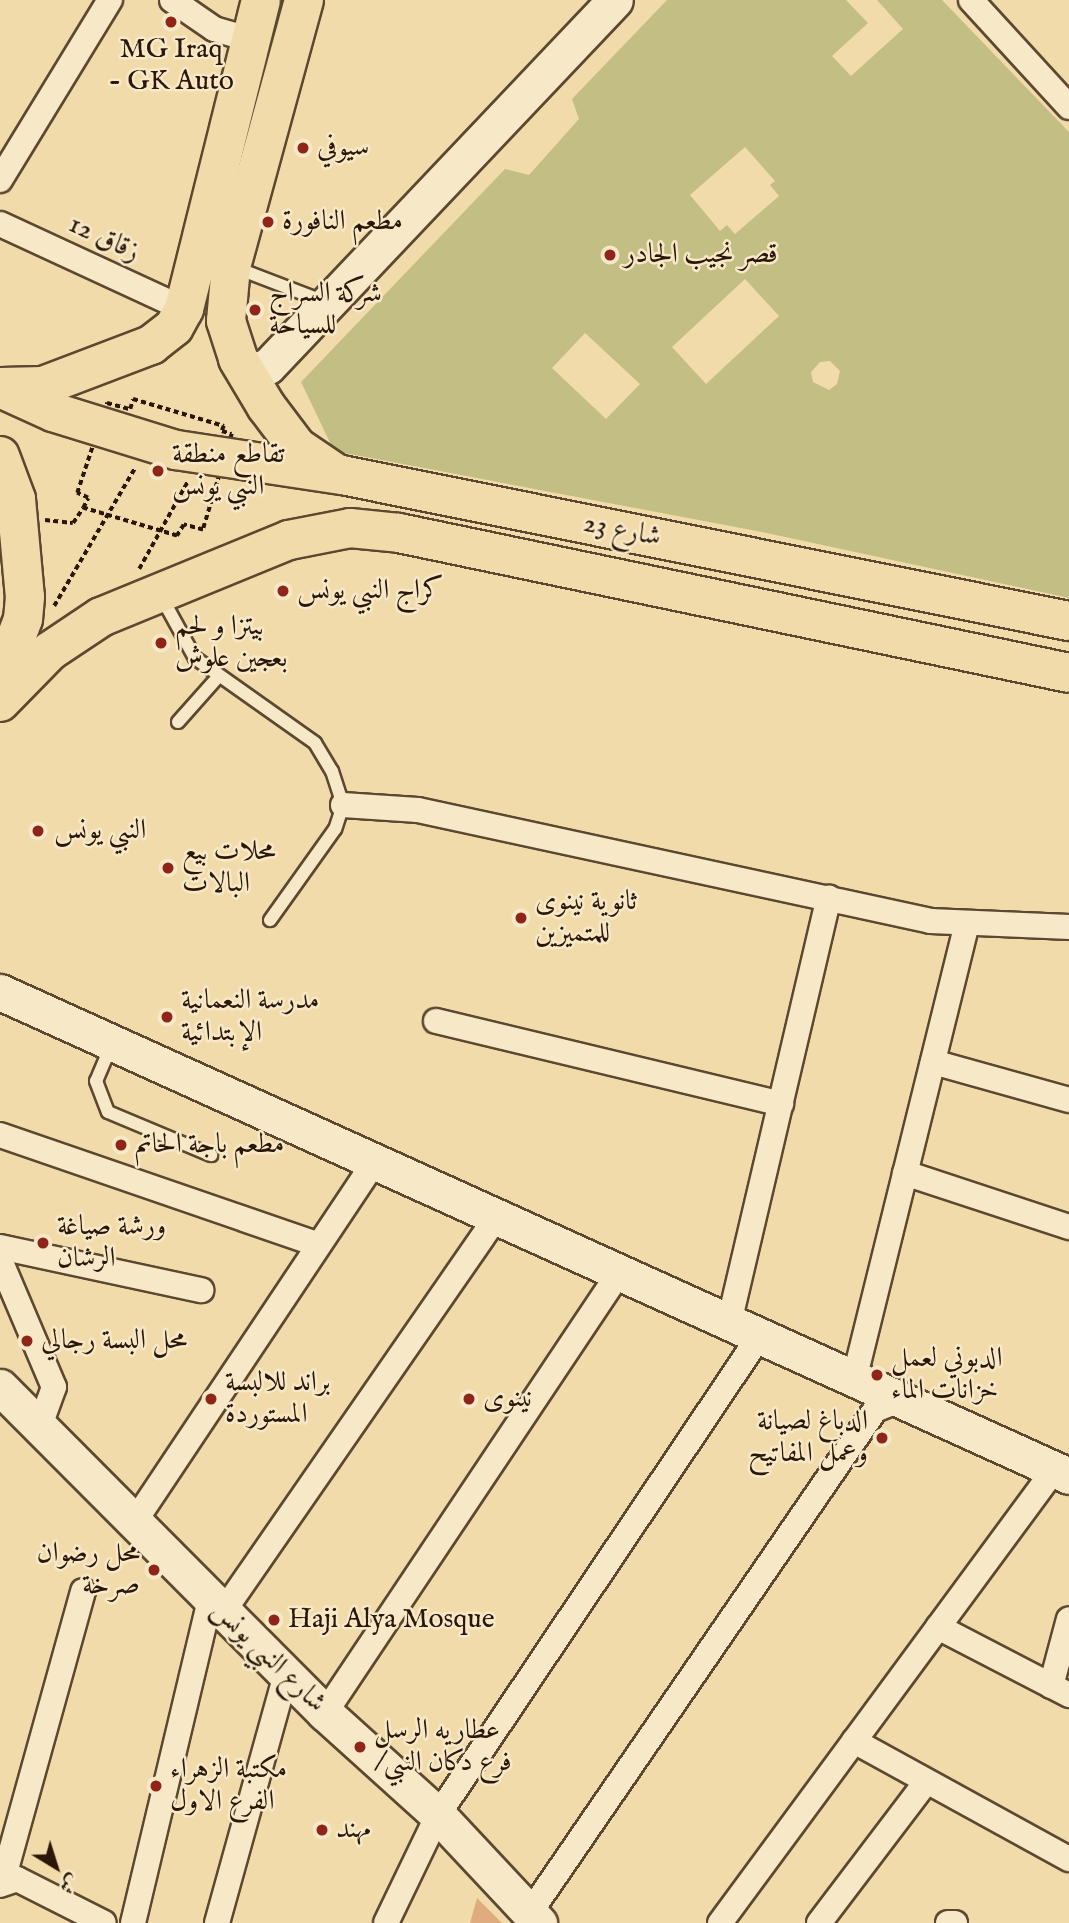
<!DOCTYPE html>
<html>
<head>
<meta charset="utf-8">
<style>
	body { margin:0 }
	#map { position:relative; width:1069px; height:1923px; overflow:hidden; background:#f2dbaa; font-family:"IM FELL English",Amiri,serif }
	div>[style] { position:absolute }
	.green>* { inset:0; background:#c2be84 }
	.building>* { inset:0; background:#dfac7f }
	.path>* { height:3.5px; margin-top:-1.75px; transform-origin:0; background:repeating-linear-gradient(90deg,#2a1707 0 5px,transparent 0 8.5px) }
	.roads { filter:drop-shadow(2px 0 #5c4830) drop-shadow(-2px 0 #5c4830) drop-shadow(0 2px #5c4830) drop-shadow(0 -2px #5c4830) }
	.lane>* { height:12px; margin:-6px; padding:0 6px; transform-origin:6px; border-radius:6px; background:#f7e8c8 }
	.street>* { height:24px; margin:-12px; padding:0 12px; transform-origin:12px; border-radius:12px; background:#f7e8c8 }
	.secondary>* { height:35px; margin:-17.5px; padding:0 17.5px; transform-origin:17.5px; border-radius:17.5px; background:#f7e8c8 }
	.primary>* { height:38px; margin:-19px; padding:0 19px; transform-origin:19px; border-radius:19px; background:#f2dbaa }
	.dots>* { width:19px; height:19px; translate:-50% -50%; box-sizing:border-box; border:4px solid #f7e8c8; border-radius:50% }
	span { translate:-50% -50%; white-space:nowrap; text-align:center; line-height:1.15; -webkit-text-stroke:5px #f7e8c8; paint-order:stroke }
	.poi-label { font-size:28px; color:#2a1707 }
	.left { translate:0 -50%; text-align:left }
	.right { translate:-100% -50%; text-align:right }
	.street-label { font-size:28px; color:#2a1707 }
	.north { position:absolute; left:21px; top:1832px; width:70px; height:70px; -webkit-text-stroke:5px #f7e8c8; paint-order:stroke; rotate:142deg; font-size:19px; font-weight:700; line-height:28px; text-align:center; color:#2a1707 }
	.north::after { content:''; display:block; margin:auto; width:24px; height:32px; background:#2a1707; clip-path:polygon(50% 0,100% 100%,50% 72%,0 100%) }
</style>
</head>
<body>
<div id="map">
	<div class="green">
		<div style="clip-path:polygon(evenodd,667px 0,846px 0,868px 23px,832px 56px,851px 76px,903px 29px,877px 0,942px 0,1069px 132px,1069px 598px,762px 532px,334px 451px,301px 382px,505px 169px,529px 175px,579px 119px,572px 99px,667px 0,745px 147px,775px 181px,770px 185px,779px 196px,735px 234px,727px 225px,720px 231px,690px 195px,745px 147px,667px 0,745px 279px,779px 316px,706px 384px,672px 347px,745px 279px,667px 0,585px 333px,640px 384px,606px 419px,552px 368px,585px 333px,667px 0,820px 362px,830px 361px,840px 371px,837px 384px,829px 390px,813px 382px,811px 372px,820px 362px)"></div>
	</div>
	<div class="building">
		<div style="clip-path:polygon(477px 1898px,502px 1923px,470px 1923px)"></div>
	</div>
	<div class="path">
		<div style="left:133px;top:399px;width:95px;rotate:16.5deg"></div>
		<div style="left:224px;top:426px;width:5px;rotate:112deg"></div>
		<div style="left:222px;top:431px;width:10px;rotate:17deg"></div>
		<div style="left:232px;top:434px;width:100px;rotate:106.8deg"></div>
		<div style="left:203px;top:530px;width:20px;rotate:-165deg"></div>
		<div style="left:184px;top:525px;width:13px;rotate:122deg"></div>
		<div style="left:177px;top:536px;width:98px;rotate:-163.4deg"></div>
		<div style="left:83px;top:508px;width:11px;rotate:-63deg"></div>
		<div style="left:88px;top:498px;width:12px;rotate:-156deg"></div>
		<div style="left:77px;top:493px;width:95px;rotate:-71.6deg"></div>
		<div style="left:107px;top:403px;width:24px;rotate:15deg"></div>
		<div style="left:130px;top:409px;width:10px;rotate:-73deg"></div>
		<div style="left:45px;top:520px;width:28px;rotate:6deg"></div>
		<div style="left:73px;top:523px;width:18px;rotate:-56deg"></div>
		<div style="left:139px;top:569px;width:101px;rotate:-60.9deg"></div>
		<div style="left:54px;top:606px;width:160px;rotate:-59.6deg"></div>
	</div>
	<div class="roads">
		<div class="lane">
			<div style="left:234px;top:267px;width:97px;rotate:21deg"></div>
			<div style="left:162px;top:598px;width:68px;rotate:61.2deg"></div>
			<div style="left:195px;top:658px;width:147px;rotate:35.3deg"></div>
			<div style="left:315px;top:743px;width:33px;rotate:59deg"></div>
			<div style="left:332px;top:771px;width:36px;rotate:72deg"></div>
			<div style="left:343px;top:805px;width:25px;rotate:108deg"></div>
			<div style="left:335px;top:829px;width:112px;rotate:125.5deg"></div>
			<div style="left:178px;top:722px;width:60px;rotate:-48.4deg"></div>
			<div style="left:111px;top:1046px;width:38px;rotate:113deg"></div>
			<div style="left:96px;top:1081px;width:33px;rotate:69deg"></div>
			<div style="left:108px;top:1112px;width:112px;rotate:22.7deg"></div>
		</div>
		<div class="street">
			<div style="left:172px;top:0;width:51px;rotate:34.6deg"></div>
			<div style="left:214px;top:29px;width:37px;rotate:16deg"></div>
			<div style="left:971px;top:0;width:145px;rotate:47.5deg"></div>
			<div style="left:0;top:180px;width:211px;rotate:-58.6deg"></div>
			<div style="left:0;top:224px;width:203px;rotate:24.8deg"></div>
			<div style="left:343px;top:805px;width:75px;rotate:3.8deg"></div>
			<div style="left:418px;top:810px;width:525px;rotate:12.21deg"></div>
			<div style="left:931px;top:921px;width:138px;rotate:2.5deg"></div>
			<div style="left:436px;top:1021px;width:355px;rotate:13.5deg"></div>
			<div style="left:933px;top:1062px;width:141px;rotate:15.6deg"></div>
			<div style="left:0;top:1135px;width:335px;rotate:19deg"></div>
			<div style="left:905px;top:1173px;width:173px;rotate:18.2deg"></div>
			<div style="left:0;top:1247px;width:206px;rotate:12.1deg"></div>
			<div style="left:0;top:1260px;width:138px;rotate:67deg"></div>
			<div style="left:54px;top:1387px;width:44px;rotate:110.1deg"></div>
			<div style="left:729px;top:1323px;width:437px;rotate:-76.8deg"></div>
			<div style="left:854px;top:1380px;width:468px;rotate:-76.1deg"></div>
			<div style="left:133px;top:1524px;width:438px;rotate:-56.3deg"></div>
			<div style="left:223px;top:1612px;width:479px;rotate:-55.3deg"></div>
			<div style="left:938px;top:1627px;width:148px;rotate:27.4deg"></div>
			<div style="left:1051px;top:1686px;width:69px;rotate:-75deg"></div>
			<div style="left:325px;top:1713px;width:529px;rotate:-56.25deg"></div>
			<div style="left:854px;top:1741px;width:245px;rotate:28.8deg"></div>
			<div style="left:3px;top:1880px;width:300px;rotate:-74.5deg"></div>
			<div style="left:0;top:1885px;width:18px;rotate:-19deg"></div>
			<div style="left:17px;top:1879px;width:97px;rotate:26.8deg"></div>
			<div style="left:529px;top:1914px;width:611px;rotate:-55.53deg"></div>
			<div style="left:875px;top:1410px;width:27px;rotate:-22deg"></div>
			<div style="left:133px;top:1923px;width:332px;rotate:-76.6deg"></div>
			<div style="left:217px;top:1923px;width:258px;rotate:-74.5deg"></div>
			<div style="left:386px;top:1923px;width:120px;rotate:-64.3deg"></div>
			<div style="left:438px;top:1815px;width:576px;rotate:-56.12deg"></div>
			<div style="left:720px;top:1923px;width:563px;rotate:-53.6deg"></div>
			<div style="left:819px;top:1923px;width:177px;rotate:-52.8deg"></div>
			<div style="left:948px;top:1923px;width:7px"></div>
		</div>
		<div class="secondary">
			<div style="left:238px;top:359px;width:20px;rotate:41deg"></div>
			<div style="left:253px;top:372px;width:16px;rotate:-22deg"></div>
			<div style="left:268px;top:366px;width:504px;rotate:-46.53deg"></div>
			<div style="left:0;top:992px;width:1173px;rotate:24.36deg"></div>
			<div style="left:0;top:1387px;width:460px;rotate:45.1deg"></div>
			<div style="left:325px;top:1713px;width:152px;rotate:42.1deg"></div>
			<div style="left:438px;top:1815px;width:148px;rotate:46.9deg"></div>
		</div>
		<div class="primary">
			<div style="left:304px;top:0;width:276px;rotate:105.3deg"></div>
			<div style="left:231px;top:266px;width:55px;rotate:95.2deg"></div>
			<div style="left:226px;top:321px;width:40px;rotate:72deg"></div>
			<div style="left:238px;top:359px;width:55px;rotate:59.2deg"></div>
			<div style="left:266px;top:406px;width:51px;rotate:52.9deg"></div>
			<div style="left:297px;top:447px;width:45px;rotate:34deg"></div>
			<div style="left:1px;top:387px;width:42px;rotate:-1.4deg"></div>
			<div style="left:43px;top:386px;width:116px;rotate:-20.8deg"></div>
			<div style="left:151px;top:345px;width:29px;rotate:-38deg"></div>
			<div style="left:174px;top:327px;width:21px;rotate:-61deg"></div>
			<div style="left:184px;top:309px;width:318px;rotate:-76deg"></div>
			<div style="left:0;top:388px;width:58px;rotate:24.4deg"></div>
			<div style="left:53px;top:412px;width:129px;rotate:17.2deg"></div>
			<div style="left:176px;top:450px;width:168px;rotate:8.6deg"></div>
			<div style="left:342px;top:475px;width:742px;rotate:11.36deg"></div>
			<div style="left:0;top:456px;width:46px;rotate:69.6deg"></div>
			<div style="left:16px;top:499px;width:98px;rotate:84.8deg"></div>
			<div style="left:25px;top:597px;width:22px;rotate:95deg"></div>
			<div style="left:23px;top:619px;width:66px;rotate:110.4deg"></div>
			<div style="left:0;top:702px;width:71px;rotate:-45.6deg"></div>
			<div style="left:50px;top:651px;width:61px;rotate:-33.7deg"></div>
			<div style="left:101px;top:617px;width:203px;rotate:-22.3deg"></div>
			<div style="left:289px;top:540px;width:62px;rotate:-11.1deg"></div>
			<div style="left:350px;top:528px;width:49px;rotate:5.8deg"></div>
			<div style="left:399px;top:533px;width:684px;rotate:11.8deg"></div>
		</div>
	</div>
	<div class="dots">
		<div style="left:171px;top:22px;background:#8f2418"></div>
		<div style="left:303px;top:148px;background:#8f2418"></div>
		<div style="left:268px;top:222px;background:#8f2418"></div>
		<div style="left:610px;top:255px;background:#8f2418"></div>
		<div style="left:255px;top:310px;background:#8f2418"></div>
		<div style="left:158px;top:471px;background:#8f2418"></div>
		<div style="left:283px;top:591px;background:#8f2418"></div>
		<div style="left:161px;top:643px;background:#8f2418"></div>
		<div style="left:38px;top:831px;background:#8f2418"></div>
		<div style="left:168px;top:868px;background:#8f2418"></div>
		<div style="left:521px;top:918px;background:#8f2418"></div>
		<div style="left:167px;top:1017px;background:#8f2418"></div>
		<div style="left:121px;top:1145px;background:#8f2418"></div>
		<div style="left:43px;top:1243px;background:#8f2418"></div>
		<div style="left:27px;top:1341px;background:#8f2418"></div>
		<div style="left:877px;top:1375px;background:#8f2418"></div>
		<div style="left:211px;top:1399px;background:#8f2418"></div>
		<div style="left:469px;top:1399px;background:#8f2418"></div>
		<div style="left:882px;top:1438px;background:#8f2418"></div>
		<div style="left:154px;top:1570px;background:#8f2418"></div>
		<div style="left:274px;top:1620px;background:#8f2418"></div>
		<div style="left:360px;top:1747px;background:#8f2418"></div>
		<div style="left:156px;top:1786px;background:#8f2418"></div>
		<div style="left:322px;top:1830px;background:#8f2418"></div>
	</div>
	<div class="poi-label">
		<span style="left:171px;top:66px">MG Iraq<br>- GK Auto</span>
		<span class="left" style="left:317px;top:148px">سيوفي</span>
		<span class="left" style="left:282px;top:222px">مطعم النافورة</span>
		<span class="left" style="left:624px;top:255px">قصر نجيب الجادر</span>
		<span class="left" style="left:269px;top:310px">شركة السراج<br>للسياحة</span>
		<span class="left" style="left:172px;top:471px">تقاطع منطقة<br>النبي يونس</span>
		<span class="left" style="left:297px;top:591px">كراج النبي يونس</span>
		<span class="left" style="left:175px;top:643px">بيتزا و لحم<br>بعجين علوش</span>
		<span class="left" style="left:54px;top:831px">النبي يونس</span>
		<span class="left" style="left:182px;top:868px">محلات بيع<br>البالات</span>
		<span class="left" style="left:535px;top:918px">ثانوية نينوى<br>للمتميزين</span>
		<span class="left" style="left:181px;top:1017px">مدرسة النعمانية<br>الإبتدائية</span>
		<span class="left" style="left:135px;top:1145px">مطعم باجة الحاتم</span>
		<span class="left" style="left:57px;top:1243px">ورشة صياغة<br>الرشان</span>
		<span class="left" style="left:41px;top:1341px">محل البسة رجالي</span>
		<span class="left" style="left:891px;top:1375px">الدبوني لعمل<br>خزانات الماء</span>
		<span class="left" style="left:225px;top:1399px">براند للالبسة<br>المستوردة</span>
		<span class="left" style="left:483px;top:1399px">نينوى</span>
		<span class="right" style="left:868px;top:1438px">الدباغ لصيانة<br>وعمل المفاتيح</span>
		<span class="right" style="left:140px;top:1570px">محل رضوان<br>صرخة</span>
		<span class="left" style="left:288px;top:1620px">Haji Alya Mosque</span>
		<span class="left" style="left:374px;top:1747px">عطاريه الرسل<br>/فرع دكان النبي</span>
		<span class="left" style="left:170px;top:1786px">مكتبة الزهراء<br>الفرع الاول</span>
		<span class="left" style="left:336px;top:1830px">مهند</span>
	</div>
	<div class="street-label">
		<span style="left:104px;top:239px;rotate:25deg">زقاق 12</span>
		<span style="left:622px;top:531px;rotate:11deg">شارع 23</span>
		<span style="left:268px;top:1657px;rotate:44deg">شارع النبي يونس</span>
	</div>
	<div class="north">ش</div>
</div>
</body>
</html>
